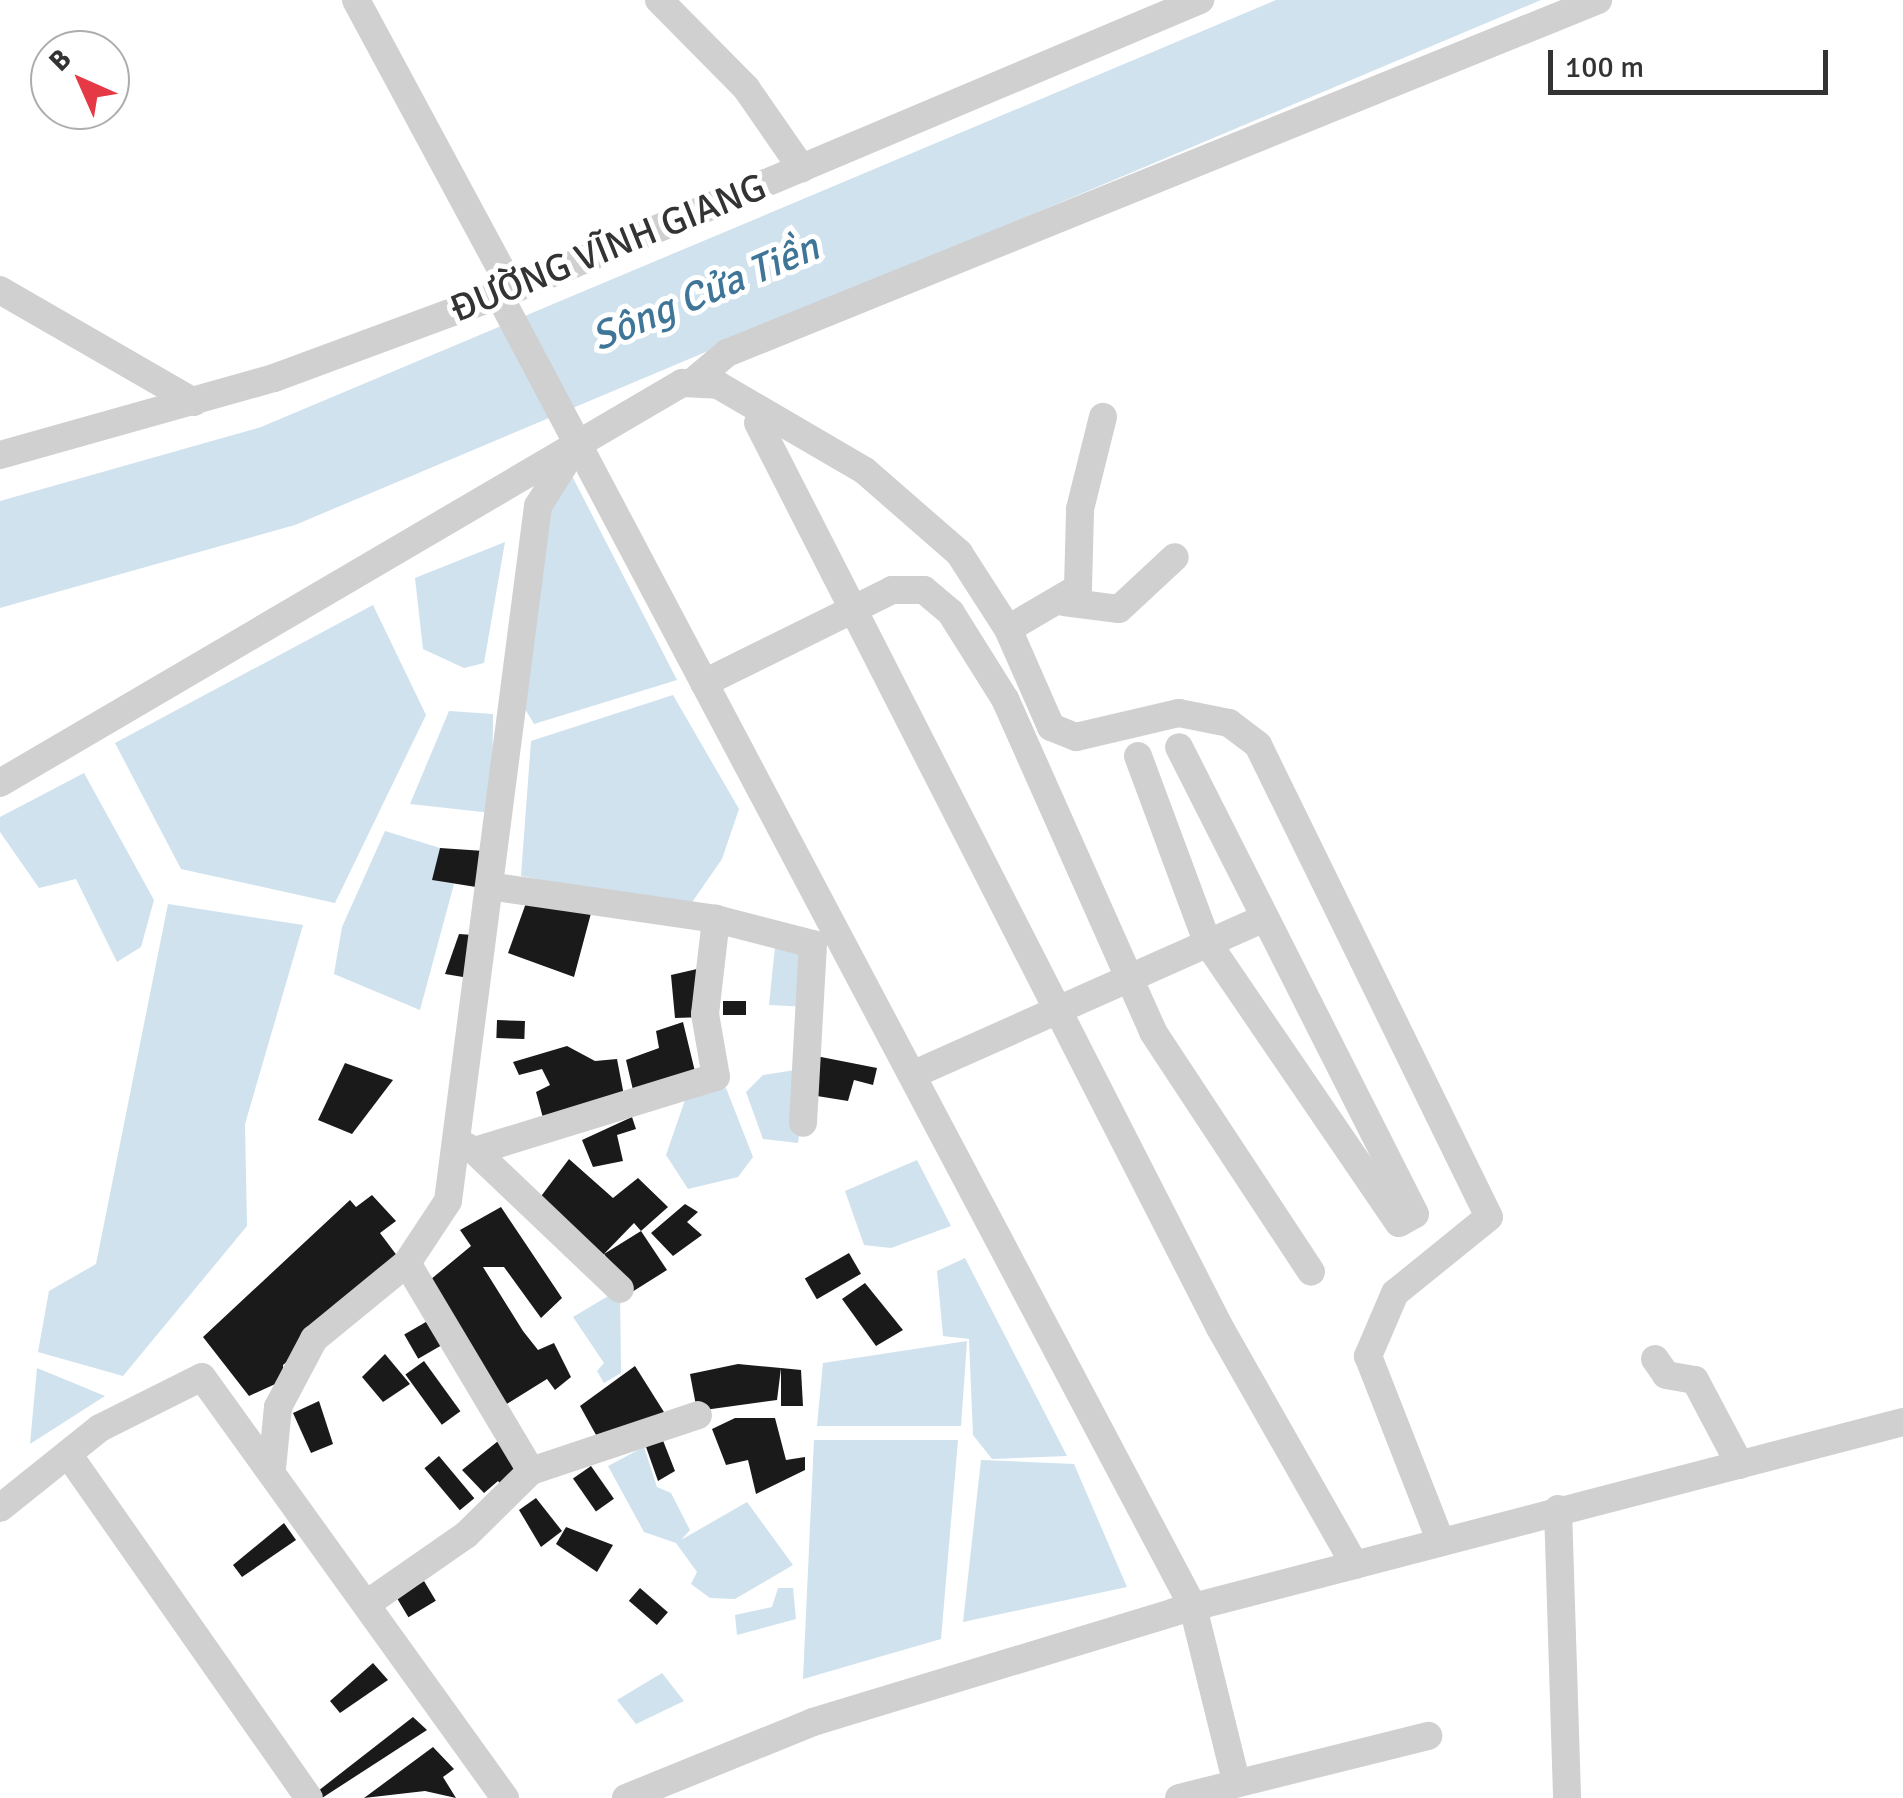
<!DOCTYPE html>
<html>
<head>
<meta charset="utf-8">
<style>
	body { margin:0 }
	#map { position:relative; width:1903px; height:1798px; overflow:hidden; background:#fff; font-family:Signika,sans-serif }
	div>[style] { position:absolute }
	.water>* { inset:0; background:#cfe2ee }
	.building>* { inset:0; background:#1a1a1a; transform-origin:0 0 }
	.minor>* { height:28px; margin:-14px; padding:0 14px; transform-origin:14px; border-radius:14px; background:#d0d0d0 }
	span { translate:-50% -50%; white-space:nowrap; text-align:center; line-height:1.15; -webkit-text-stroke:10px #fff; paint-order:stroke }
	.street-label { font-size:38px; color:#333 }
	.water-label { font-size:40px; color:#3f7597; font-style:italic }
	.north { position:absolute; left:30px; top:30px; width:100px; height:100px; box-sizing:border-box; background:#fff; border:2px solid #adadad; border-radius:50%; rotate:315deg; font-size:28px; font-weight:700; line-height:40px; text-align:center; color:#333 }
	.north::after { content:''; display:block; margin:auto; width:35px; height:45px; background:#e63946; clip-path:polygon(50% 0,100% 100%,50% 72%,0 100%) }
	.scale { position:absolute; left:1548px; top:50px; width:280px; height:45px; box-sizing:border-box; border:5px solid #333; border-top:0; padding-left:12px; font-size:30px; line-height:35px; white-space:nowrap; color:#333; -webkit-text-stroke:8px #fff; paint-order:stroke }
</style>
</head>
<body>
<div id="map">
	<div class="water">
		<div style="clip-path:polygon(1276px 0,1541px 0,295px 525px,0 608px,0 501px,261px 427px)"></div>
		<div style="clip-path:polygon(570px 472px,677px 680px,534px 724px,525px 709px,546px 507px)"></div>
		<div style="clip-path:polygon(505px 542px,484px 663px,464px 668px,423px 649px,415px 578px)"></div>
		<div style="clip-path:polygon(373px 605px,426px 715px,335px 903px,181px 869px,115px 743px)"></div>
		<div style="clip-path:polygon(673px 695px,739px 809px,722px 859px,688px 908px,521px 876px,531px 741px)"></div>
		<div style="clip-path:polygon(449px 711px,493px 714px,492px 813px,410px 804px)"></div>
		<div style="clip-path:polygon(84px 773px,154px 900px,141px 947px,117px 962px,76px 879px,39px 888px,0 832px,0 817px)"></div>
		<div style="clip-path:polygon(385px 831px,440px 848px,433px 880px,454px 884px,420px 1010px,334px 974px,342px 927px)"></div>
		<div style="clip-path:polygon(168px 904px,303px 925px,245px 1124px,247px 1226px,123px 1376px,38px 1352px,49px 1291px,96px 1264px)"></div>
		<div style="clip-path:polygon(775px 947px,808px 955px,809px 1007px,769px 1005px)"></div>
		<div style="clip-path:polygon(808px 1068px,798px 1143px,763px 1139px,746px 1092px,763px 1075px)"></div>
		<div style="clip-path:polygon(726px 1088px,753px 1157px,738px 1177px,688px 1189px,666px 1155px,685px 1100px)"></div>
		<div style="clip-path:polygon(917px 1160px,951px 1226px,891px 1248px,864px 1245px,845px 1191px)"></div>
		<div style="clip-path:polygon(965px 1258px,1067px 1456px,992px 1459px,973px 1435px,969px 1339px,943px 1336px,937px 1271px)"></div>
		<div style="clip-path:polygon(620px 1289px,621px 1373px,604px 1383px,597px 1371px,604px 1363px,573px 1317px)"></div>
		<div style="clip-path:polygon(967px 1341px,961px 1426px,817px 1426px,823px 1363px)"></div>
		<div style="clip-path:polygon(37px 1368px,105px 1396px,30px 1444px)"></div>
		<div style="clip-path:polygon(814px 1440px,958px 1440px,941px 1639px,803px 1679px)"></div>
		<div style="clip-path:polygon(644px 1447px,657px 1487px,671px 1493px,690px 1530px,681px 1540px,747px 1502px,793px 1565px,735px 1599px,710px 1598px,691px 1584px,697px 1572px,676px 1543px,644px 1532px,608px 1466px)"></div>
		<div style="clip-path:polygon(981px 1460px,1074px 1464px,1127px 1587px,963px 1622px)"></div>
		<div style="clip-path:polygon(778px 1588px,793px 1588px,796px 1619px,737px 1635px,735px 1615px,772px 1607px)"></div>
		<div style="clip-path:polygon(662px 1673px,684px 1701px,636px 1724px,617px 1700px)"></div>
	</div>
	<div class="building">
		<div style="clip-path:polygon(440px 848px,499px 852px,495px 890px,432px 880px)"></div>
		<div style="clip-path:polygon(530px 892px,594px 902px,574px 977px,508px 953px)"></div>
		<div style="clip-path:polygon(459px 934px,488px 936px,481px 980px,445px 974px)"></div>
		<div style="clip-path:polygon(710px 966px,705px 1017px,675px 1018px,671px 975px)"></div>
		<div style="left:746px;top:1001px;width:14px;height:23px;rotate:90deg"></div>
		<div style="left:497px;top:1020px;width:28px;height:18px;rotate:2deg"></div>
		<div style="clip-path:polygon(683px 1022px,698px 1084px,636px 1103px,626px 1060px,659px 1048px,656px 1031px)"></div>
		<div style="clip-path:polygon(567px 1046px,595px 1061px,617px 1059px,626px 1106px,546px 1129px,536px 1092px,550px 1085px,542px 1069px,519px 1075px,513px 1062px)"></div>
		<div style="clip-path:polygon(816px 1056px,877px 1068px,873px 1085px,854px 1080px,848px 1101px,817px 1096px)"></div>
		<div style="clip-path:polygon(345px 1063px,393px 1080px,352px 1134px,318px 1120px)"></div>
		<div style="clip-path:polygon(632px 1117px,636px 1129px,617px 1135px,623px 1161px,593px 1167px,582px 1140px)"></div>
		<div style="clip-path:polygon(569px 1159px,613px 1198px,638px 1178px,668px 1207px,641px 1231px,667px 1270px,632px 1292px,604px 1254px,641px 1231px,634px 1223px,604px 1254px,599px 1259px,539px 1199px)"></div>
		<div style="clip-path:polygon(372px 1195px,396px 1221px,380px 1233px,404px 1265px,283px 1365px,284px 1380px,249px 1396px,203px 1337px,350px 1200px,356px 1207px)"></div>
		<div style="clip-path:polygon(685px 1204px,698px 1212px,687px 1222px,702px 1235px,673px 1256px,651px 1233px)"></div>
		<div style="clip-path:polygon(501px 1207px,562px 1298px,541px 1318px,504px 1267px,483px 1267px,523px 1331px,538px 1350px,554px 1343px,571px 1377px,555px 1390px,547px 1379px,505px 1405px,430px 1280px,471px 1246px,460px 1230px)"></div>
		<div style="left:849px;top:1253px;width:24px;height:51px;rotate:60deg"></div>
		<div style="clip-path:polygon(865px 1283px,903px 1330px,876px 1346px,842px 1299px)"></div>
		<div style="left:438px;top:1315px;width:28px;height:39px;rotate:60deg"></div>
		<div style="clip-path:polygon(385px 1354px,410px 1384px,383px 1402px,362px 1377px)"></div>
		<div style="left:424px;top:1361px;width:62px;height:23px;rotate:54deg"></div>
		<div style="clip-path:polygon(738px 1364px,781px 1368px,777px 1400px,697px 1411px,690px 1374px)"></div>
		<div style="clip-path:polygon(635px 1366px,669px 1420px,601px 1444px,580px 1406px)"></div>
		<div style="clip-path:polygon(781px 1368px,801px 1370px,803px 1406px,781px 1406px)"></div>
		<div style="clip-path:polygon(319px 1401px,333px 1444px,311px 1453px,293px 1413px)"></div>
		<div style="clip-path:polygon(735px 1418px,775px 1418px,786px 1460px,805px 1457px,805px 1470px,756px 1494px,748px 1460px,726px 1465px,712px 1429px)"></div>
		<div style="clip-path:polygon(508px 1433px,531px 1471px,509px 1493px,498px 1481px,484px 1493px,462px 1470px)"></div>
		<div style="clip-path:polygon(662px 1438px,675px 1471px,658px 1481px,646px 1447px)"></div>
		<div style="left:439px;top:1456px;width:55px;height:19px;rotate:50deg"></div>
		<div style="left:591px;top:1466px;width:40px;height:22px;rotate:55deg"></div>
		<div style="clip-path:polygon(536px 1498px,562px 1531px,541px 1547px,519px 1510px)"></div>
		<div style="clip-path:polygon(284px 1523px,296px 1540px,242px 1577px,233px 1565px)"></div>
		<div style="clip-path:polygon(566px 1527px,613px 1545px,597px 1572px,556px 1544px)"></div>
		<div style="left:424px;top:1581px;width:23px;height:32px;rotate:59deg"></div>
		<div style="left:640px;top:1588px;width:37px;height:17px;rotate:41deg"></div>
		<div style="clip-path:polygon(373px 1663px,388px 1680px,340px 1713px,330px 1701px)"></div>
		<div style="clip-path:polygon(413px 1717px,427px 1730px,322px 1798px,318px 1791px)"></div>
		<div style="clip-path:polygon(433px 1747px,454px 1769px,443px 1777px,456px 1798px,425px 1791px,364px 1798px)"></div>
	</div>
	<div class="minor">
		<div style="left:356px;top:0;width:329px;rotate:61.7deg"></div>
		<div style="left:659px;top:0;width:124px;rotate:45.3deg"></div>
		<div style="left:746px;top:88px;width:98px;rotate:55.3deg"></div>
		<div style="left:0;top:290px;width:224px;rotate:30deg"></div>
		<div style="left:499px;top:295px;width:1484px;rotate:62.12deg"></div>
		<div style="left:1193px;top:1607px;width:179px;rotate:76.1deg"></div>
		<div style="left:695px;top:380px;width:42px;rotate:-40.2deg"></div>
		<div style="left:727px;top:353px;width:940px;rotate:-22.06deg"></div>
		<div style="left:758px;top:423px;width:1014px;rotate:62.95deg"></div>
		<div style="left:1219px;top:1326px;width:275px;rotate:60.4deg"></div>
		<div style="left:0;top:455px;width:285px;rotate:-15.7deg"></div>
		<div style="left:274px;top:378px;width:254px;rotate:-20.3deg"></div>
		<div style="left:512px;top:290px;width:747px;rotate:-22.86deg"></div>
		<div style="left:1064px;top:602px;width:55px;rotate:7.3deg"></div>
		<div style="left:1119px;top:609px;width:76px;rotate:-42.9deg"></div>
		<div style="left:1008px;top:629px;width:81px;rotate:-30.4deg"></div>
		<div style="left:1078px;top:588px;width:79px;rotate:-88.5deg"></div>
		<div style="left:1080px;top:509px;width:95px;rotate:-76deg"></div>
		<div style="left:704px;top:683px;width:210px;rotate:-26.3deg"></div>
		<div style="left:892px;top:590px;width:32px"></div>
		<div style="left:924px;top:590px;width:35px;rotate:40deg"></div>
		<div style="left:951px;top:613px;width:102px;rotate:57.9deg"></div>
		<div style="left:1005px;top:699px;width:364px;rotate:66deg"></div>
		<div style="left:1153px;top:1032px;width:287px;rotate:56.6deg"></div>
		<div style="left:1138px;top:756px;width:198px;rotate:69.6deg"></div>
		<div style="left:1207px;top:942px;width:340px;rotate:55.7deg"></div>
		<div style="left:1399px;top:1223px;width:18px;rotate:-29deg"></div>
		<div style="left:1415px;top:1214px;width:523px;rotate:-116.81deg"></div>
		<div style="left:0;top:783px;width:791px;rotate:-30.39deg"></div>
		<div style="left:682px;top:383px;width:36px;rotate:3deg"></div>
		<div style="left:718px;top:385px;width:170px;rotate:30.3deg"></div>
		<div style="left:865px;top:471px;width:125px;rotate:41.1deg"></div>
		<div style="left:959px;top:553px;width:90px;rotate:57.2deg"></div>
		<div style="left:1008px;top:629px;width:107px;rotate:66.3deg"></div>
		<div style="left:1051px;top:727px;width:27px;rotate:22deg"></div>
		<div style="left:1076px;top:737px;width:106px;rotate:-13.1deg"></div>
		<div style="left:1179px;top:713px;width:51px;rotate:11.3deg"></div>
		<div style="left:1229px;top:723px;width:36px;rotate:37deg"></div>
		<div style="left:1258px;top:745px;width:525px;rotate:63.92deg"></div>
		<div style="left:1489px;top:1217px;width:121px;rotate:141deg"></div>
		<div style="left:1395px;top:1293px;width:69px;rotate:113.2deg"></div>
		<div style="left:1368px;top:1356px;width:200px;rotate:68.6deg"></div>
		<div style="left:495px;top:887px;width:223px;rotate:8.2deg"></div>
		<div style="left:716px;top:919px;width:100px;rotate:14.5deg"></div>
		<div style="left:813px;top:944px;width:179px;rotate:93.2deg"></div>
		<div style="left:912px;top:1075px;width:386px;rotate:-24deg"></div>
		<div style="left:456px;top:1141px;width:21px;rotate:28deg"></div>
		<div style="left:475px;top:1151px;width:252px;rotate:-17.1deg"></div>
		<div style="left:716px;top:1077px;width:64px;rotate:-99.9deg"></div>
		<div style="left:705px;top:1014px;width:96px;rotate:-83.4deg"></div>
		<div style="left:475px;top:1151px;width:200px;rotate:43.6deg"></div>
		<div style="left:407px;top:1263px;width:242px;rotate:59.2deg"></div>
		<div style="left:1655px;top:1359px;width:19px;rotate:55deg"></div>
		<div style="left:1666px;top:1375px;width:29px;rotate:10deg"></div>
		<div style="left:1695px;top:1380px;width:96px;rotate:62.1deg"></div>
		<div style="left:68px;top:1454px;width:420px;rotate:55deg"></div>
		<div style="left:272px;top:1469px;width:62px;rotate:-84.5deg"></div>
		<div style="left:278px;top:1407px;width:77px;rotate:-62.1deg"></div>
		<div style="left:314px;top:1339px;width:120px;rotate:-39.3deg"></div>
		<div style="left:407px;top:1263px;width:74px;rotate:-56.5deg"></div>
		<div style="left:448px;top:1201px;width:701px;rotate:-82.62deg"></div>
		<div style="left:538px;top:506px;width:67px;rotate:-57.7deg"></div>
		<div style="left:0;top:1508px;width:128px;rotate:-38.7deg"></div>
		<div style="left:100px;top:1428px;width:114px;rotate:-26.6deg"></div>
		<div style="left:202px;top:1377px;width:519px;rotate:54.26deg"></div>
		<div style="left:1558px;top:1509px;width:289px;rotate:88.2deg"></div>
		<div style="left:368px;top:1603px;width:119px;rotate:-34.8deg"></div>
		<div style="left:466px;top:1535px;width:91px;rotate:-44.6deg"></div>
		<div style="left:531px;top:1471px;width:176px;rotate:-18.5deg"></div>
		<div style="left:626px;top:1798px;width:202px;rotate:-22.1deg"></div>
		<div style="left:813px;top:1722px;width:377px;rotate:-16.9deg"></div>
		<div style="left:1174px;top:1612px;width:753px;rotate:-14.61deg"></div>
		<div style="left:1179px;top:1798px;width:257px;rotate:-14deg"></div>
	</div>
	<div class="street-label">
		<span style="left:608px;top:248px;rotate:-22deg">ĐƯỜNG VĨNH GIANG</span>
	</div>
	<div class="water-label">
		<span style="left:705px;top:292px;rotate:-23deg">Sông Cửa Tiền</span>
	</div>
	<div class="north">B</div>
	<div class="scale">100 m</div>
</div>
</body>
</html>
